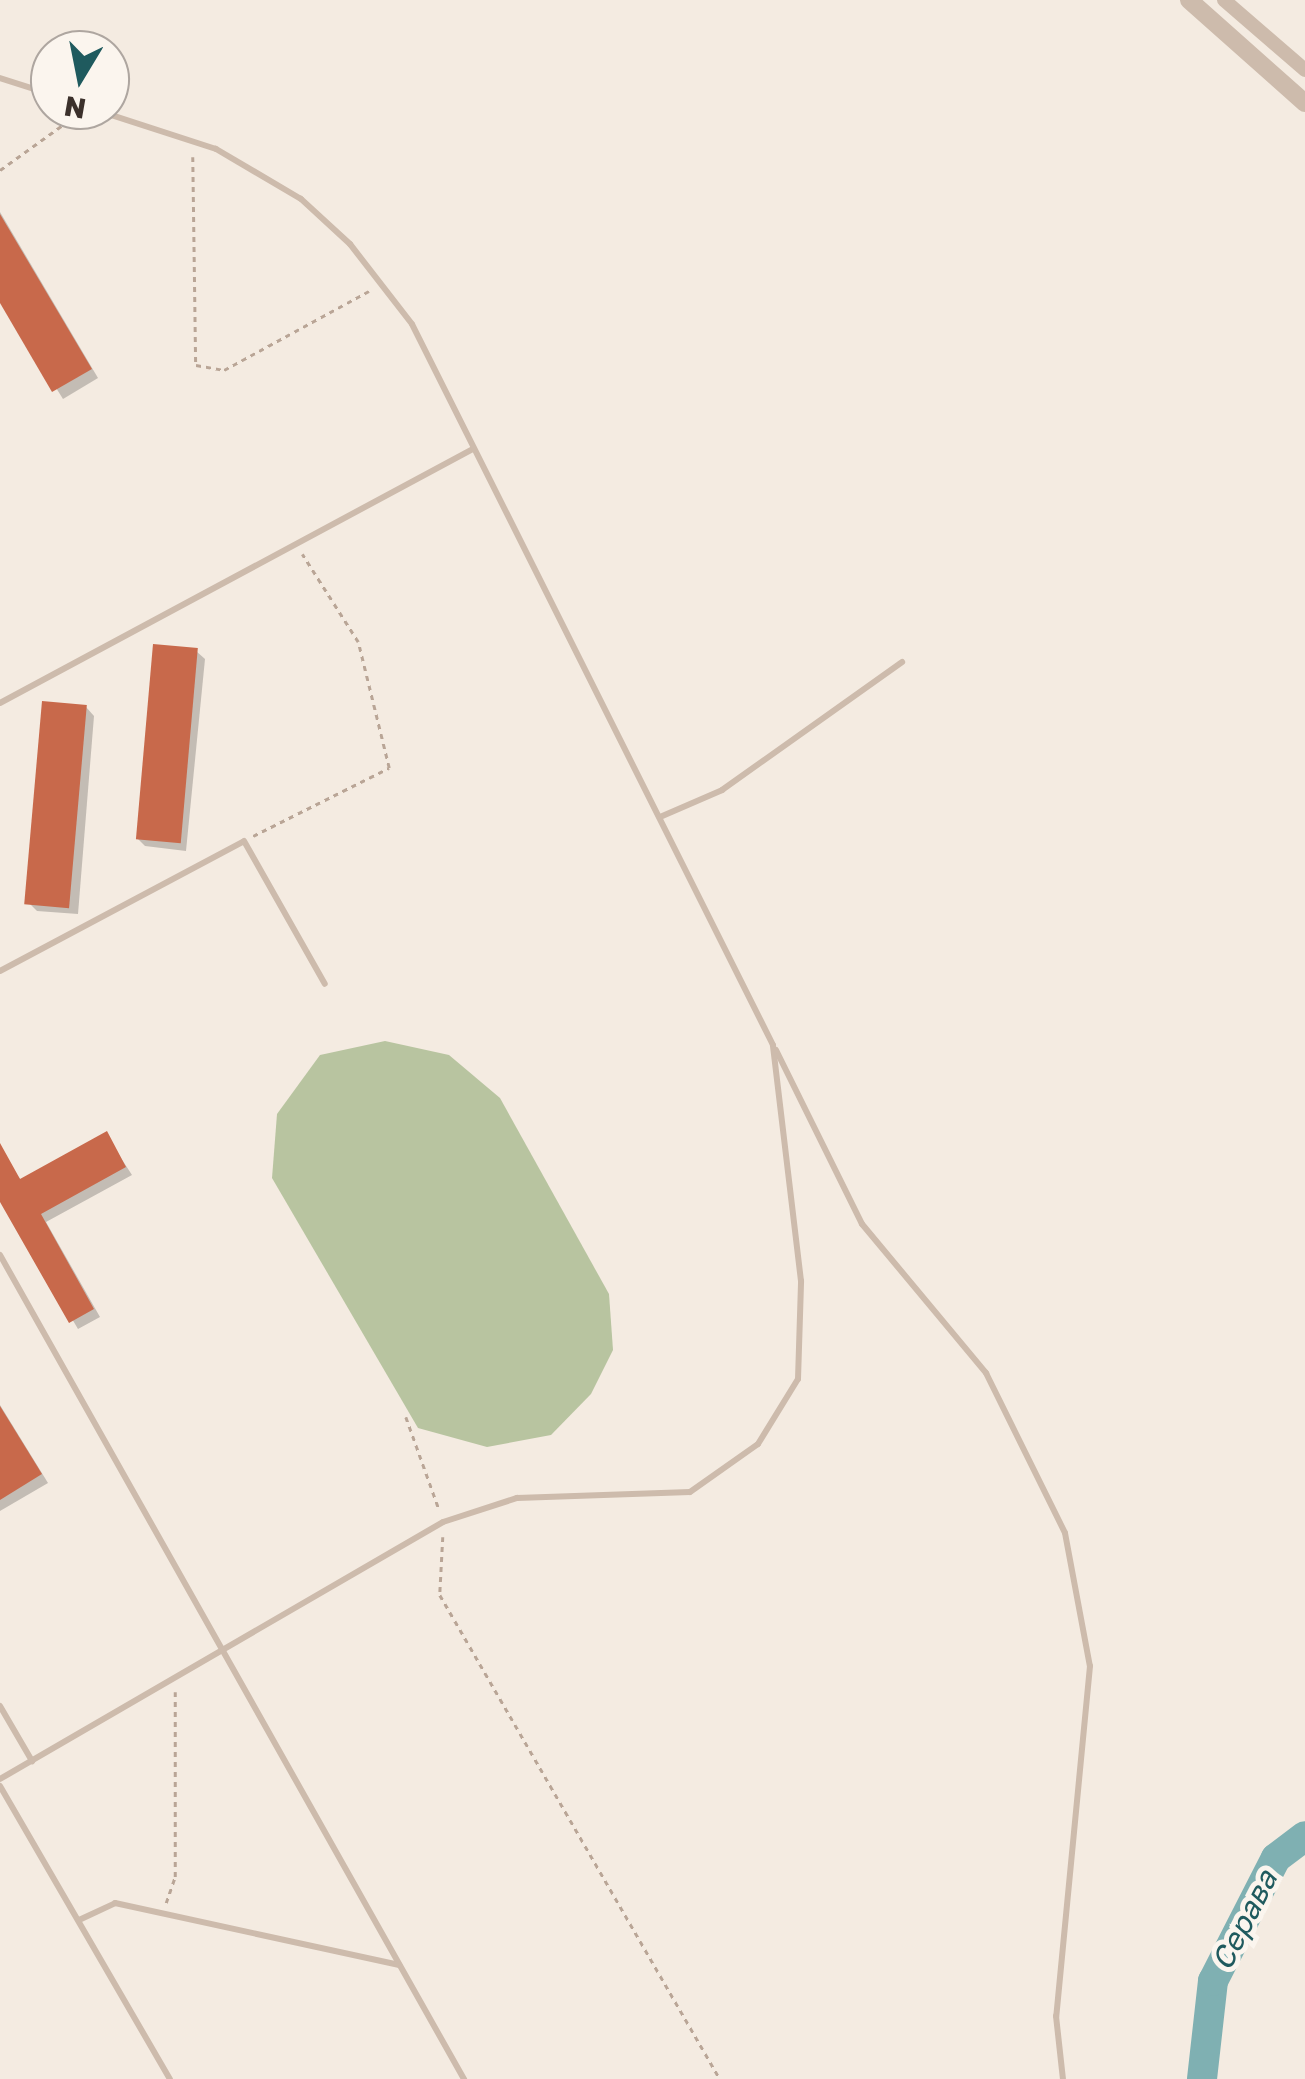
<!DOCTYPE html>
<html>
<head>
<meta charset="utf-8">
<style>
	body { margin:0 }
	#map { position:relative; width:1305px; height:2079px; overflow:hidden; background:#f4ebe1; font-family:"Golos Text",sans-serif }
	div>[style] { position:absolute }
	.green>* { inset:0; background:#b8c4a0 }
	.shadow>* { inset:0; background:#0003 }
	.river>* { height:30px; margin:-15px; padding:0 15px; transform-origin:15px; border-radius:15px; background:#7fb0b2 }
	.building>* { inset:0; background:#c8694b; transform-origin:0 0 }
	.path>* { height:2.5px; margin-top:-1.25px; transform-origin:0; background:repeating-linear-gradient(90deg,#b9a596 0 5px,transparent 0 10px) }
	.service>* { height:6px; margin:-3px; padding:0 3px; transform-origin:3px; border-radius:3px; background:#cdbbac }
	.minor>* { height:14px; margin:-7px; padding:0 7px; transform-origin:7px; border-radius:7px; background:#cdbbac }
	.tertiary>* { height:18px; margin:-9px; padding:0 9px; transform-origin:9px; border-radius:9px; background:#cdbbac }
	span { translate:-50% -50%; white-space:nowrap; text-align:center; line-height:1.15; -webkit-text-stroke:10px #fbf5ee; paint-order:stroke }
	.water-label { font-size:30px; color:#1f5a5e; font-style:italic }
	.north { position:absolute; left:30px; top:30px; width:100px; height:100px; box-sizing:border-box; background:#fbf5ee; border:2px solid #aea6a0; border-radius:50%; rotate:190deg; font-size:28px; font-weight:700; line-height:40px; text-align:center; color:#3b302b }
	.north::after { content:''; display:block; margin:auto; width:35px; height:45px; background:#1f5a5e; clip-path:polygon(50% 0,100% 100%,50% 72%,0 100%) }
</style>
</head>
<body>
<div id="map">
	<div class="green">
		<div style="clip-path:polygon(385px 1041px,449px 1055px,500px 1098px,609px 1294px,613px 1350px,591px 1394px,551px 1435px,487px 1447px,418px 1428px,272px 1178px,277px 1114px,320px 1055px)"></div>
	</div>
	<div class="shadow">
		<div style="clip-path:polygon(0 212px,98px 378px,63px 399px,0 298px)"></div>
		<div style="clip-path:polygon(196px 651px,205px 659px,186px 851px,145px 846px,137px 838px)"></div>
		<div style="clip-path:polygon(86px 707px,94px 716px,78px 914px,37px 911px,29px 903px)"></div>
		<div style="clip-path:polygon(106px 1135px,132px 1175px,46px 1222px,100px 1317px,78px 1329px,0 1197px,0 1155px,22px 1181px)"></div>
		<div style="clip-path:polygon(0 1405px,48px 1483px,0 1511px)"></div>
	</div>
	<div class="river">
		<div style="left:1202px;top:2079px;width:99px;rotate:-83.6deg"></div>
		<div style="left:1213px;top:1981px;width:138px;rotate:-62.9deg"></div>
		<div style="left:1276px;top:1858px;width:36px;rotate:-37deg"></div>
	</div>
	<div class="building">
		<div style="clip-path:polygon(0 214px,92px 369px,52px 392px,0 303px)"></div>
		<div style="left:153px;top:644px;width:45px;height:196px;rotate:5deg"></div>
		<div style="left:42px;top:701px;width:45px;height:204px;rotate:5deg"></div>
		<div style="clip-path:polygon(107px 1131px,126px 1167px,41px 1214px,94px 1309px,69px 1323px,0 1202px,0 1143px,20px 1179px)"></div>
		<div style="clip-path:polygon(0 1406px,42px 1474px,0 1500px)"></div>
	</div>
	<div class="path">
		<div style="left:193px;top:157px;width:208px;rotate:89.2deg"></div>
		<div style="left:196px;top:365px;width:28px;rotate:10deg"></div>
		<div style="left:224px;top:370px;width:165px;rotate:-28.6deg"></div>
		<div style="left:0;top:170px;width:101px;rotate:-35.7deg"></div>
		<div style="left:253px;top:836px;width:152px;rotate:-26.6deg"></div>
		<div style="left:389px;top:768px;width:130px;rotate:-103.8deg"></div>
		<div style="left:358px;top:642px;width:104px;rotate:-122.5deg"></div>
		<div style="left:406px;top:1417px;width:98px;rotate:70.3deg"></div>
		<div style="left:443px;top:1537px;width:58px;rotate:93deg"></div>
		<div style="left:440px;top:1595px;width:559px;rotate:59.95deg"></div>
		<div style="left:166px;top:1903px;width:28px;rotate:-71deg"></div>
		<div style="left:175px;top:1877px;width:185px;rotate:-90deg"></div>
	</div>
	<div class="service">
		<div style="left:0;top:78px;width:52px;rotate:17.7deg"></div>
		<div style="left:0;top:703px;width:537px;rotate:-28.24deg"></div>
		<div style="left:660px;top:817px;width:68px;rotate:-23.5deg"></div>
		<div style="left:722px;top:790px;width:221px;rotate:-35.4deg"></div>
		<div style="left:0;top:971px;width:276px;rotate:-28deg"></div>
		<div style="left:244px;top:841px;width:164px;rotate:60.5deg"></div>
		<div style="left:776px;top:1050px;width:194px;rotate:63.7deg"></div>
		<div style="left:862px;top:1224px;width:194px;rotate:50.2deg"></div>
		<div style="left:986px;top:1373px;width:178px;rotate:63.7deg"></div>
		<div style="left:1065px;top:1533px;width:135px;rotate:79.4deg"></div>
		<div style="left:1090px;top:1666px;width:352px;rotate:95.5deg"></div>
		<div style="left:1056px;top:2016px;width:63px;rotate:83.7deg"></div>
		<div style="left:0;top:1255px;width:946px;rotate:60.62deg"></div>
		<div style="left:0;top:1706px;width:64px;rotate:59.8deg"></div>
		<div style="left:0;top:1779px;width:512px;rotate:-30.12deg"></div>
		<div style="left:443px;top:1522px;width:78px;rotate:-18deg"></div>
		<div style="left:517px;top:1498px;width:173px;rotate:-2deg"></div>
		<div style="left:690px;top:1492px;width:83px;rotate:-35.2deg"></div>
		<div style="left:758px;top:1444px;width:76px;rotate:-58.4deg"></div>
		<div style="left:798px;top:1379px;width:98px;rotate:-88.2deg"></div>
		<div style="left:801px;top:1281px;width:238px;rotate:-96.8deg"></div>
		<div style="left:773px;top:1045px;width:806px;rotate:-116.6deg"></div>
		<div style="left:412px;top:324px;width:101px;rotate:-127.8deg"></div>
		<div style="left:350px;top:244px;width:67px;rotate:-137.4deg"></div>
		<div style="left:301px;top:199px;width:99px;rotate:-149.5deg"></div>
		<div style="left:216px;top:149px;width:126px;rotate:-162deg"></div>
		<div style="left:0;top:1786px;width:339px;rotate:59.9deg"></div>
		<div style="left:79px;top:1920px;width:40px;rotate:-25deg"></div>
		<div style="left:115px;top:1903px;width:291px;rotate:12.3deg"></div>
	</div>
	<div class="minor">
		<div style="left:1224px;top:0;width:107px;rotate:40.8deg"></div>
	</div>
	<div class="tertiary">
		<div style="left:1189px;top:0;width:155px;rotate:41.6deg"></div>
	</div>
	<div class="water-label">
		<span style="left:1244px;top:1920px;rotate:-63deg">Серава</span>
	</div>
	<div class="north">N</div>
</div>
</body>
</html>
